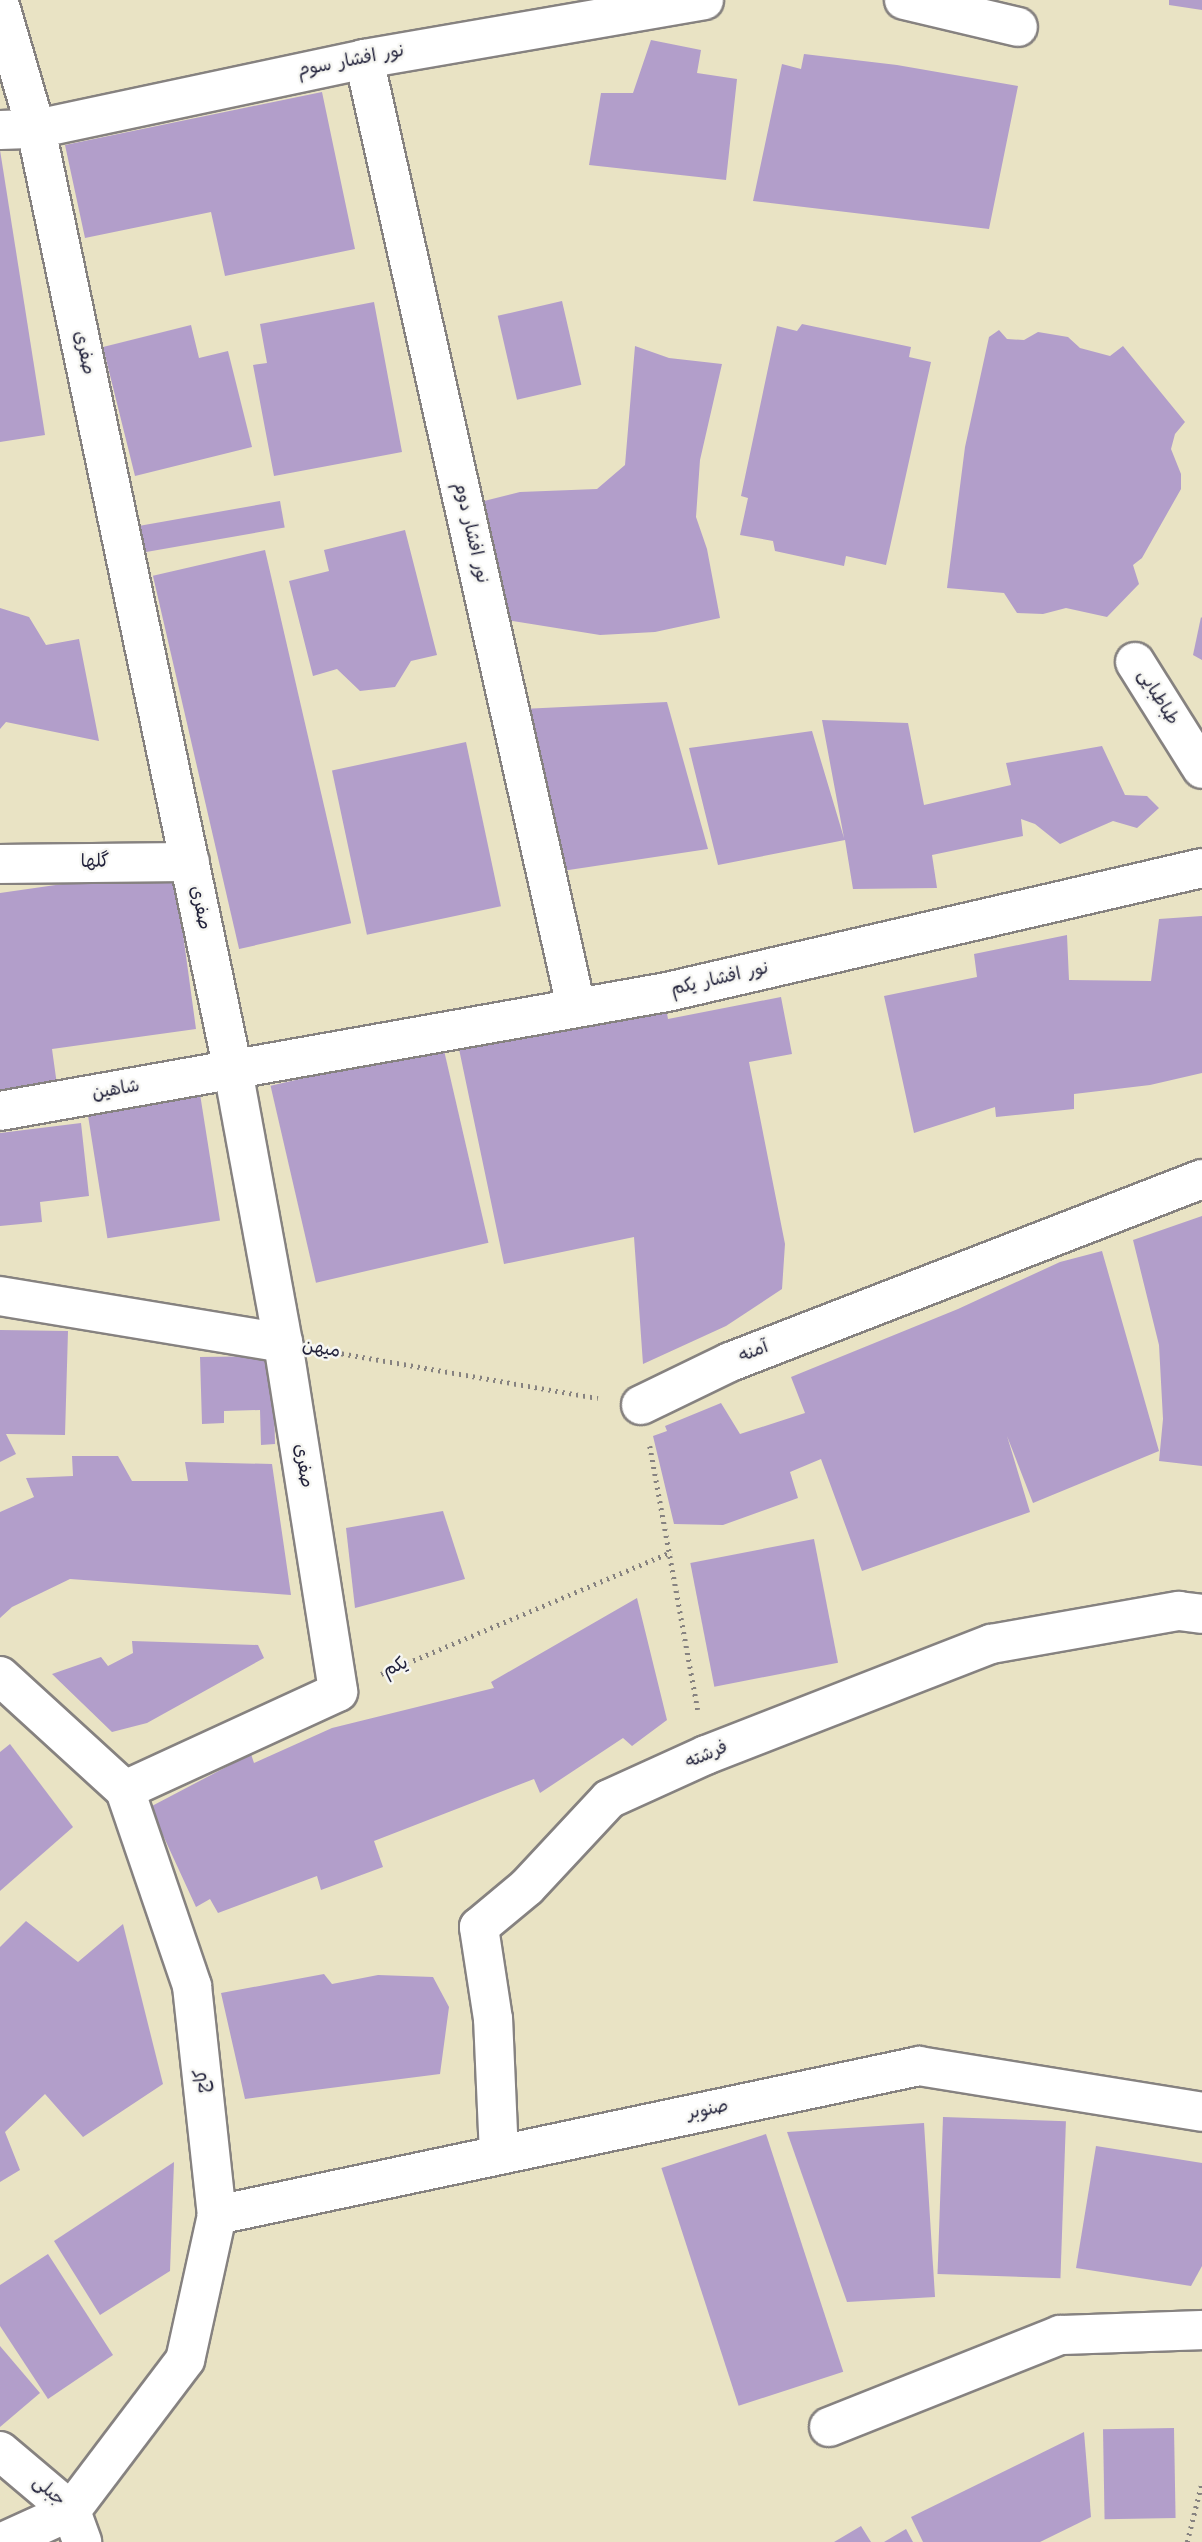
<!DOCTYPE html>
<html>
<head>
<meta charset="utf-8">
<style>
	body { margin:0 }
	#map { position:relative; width:1202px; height:2542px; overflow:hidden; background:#e9e3c4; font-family:Kalam,"Playpen Sans Arabic",sans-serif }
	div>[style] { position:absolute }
	.building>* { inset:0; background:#b29eca; transform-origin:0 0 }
	.path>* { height:4.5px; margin-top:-2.25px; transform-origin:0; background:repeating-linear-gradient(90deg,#868280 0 2px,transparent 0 7px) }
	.roads { filter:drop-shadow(2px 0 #868280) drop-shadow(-2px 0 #868280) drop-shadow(0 2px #868280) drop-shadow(0 -2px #868280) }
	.minor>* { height:38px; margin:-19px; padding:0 19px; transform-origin:19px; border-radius:19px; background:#fff }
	span { translate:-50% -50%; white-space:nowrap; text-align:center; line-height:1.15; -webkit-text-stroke:5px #f6f6f2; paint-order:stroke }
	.street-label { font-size:18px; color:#22223b }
</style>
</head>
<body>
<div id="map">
	<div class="building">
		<div style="clip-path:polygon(1169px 0,1202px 0,1202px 10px,1169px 5px)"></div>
		<div style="clip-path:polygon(651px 40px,701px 50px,697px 73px,737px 79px,726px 180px,589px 165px,601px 93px,633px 93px)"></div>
		<div style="clip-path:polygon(804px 54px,897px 65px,1018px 86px,989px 229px,753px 201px,782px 64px,801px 69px)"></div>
		<div style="clip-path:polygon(322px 92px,355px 249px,225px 276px,211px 212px,85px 238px,65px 145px)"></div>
		<div style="clip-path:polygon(0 150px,45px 435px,0 442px)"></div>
		<div style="left:562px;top:301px;width:86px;height:66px;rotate:77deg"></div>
		<div style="clip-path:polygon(374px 302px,402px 452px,274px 476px,253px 365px,267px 363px,260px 324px)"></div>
		<div style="clip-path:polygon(802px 324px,911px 347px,909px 357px,931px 362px,886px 565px,846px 556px,844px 566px,775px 551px,773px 541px,740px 535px,748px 498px,741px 496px,777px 326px,797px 331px)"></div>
		<div style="clip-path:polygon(191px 325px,199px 358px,228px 351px,252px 447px,135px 476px,103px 347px)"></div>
		<div style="clip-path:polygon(999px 330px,1007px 339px,1024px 340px,1038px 332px,1068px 337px,1080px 348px,1110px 356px,1123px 346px,1185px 422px,1175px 434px,1171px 449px,1181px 474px,1181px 489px,1142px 558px,1133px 565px,1139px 584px,1107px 617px,1066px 608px,1043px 614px,1017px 613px,1004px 593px,947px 588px,965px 447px,989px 337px)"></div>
		<div style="clip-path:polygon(635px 346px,669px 358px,722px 364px,700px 460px,696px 517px,707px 549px,720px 618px,655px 632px,600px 635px,506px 620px,480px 502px,520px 492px,597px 489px,625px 465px)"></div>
		<div style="left:280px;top:501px;width:27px;height:145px;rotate:80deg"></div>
		<div style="clip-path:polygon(405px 530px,437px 655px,411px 661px,395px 687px,360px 691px,337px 669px,313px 676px,289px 581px,329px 571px,324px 550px)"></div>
		<div style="left:265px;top:550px;width:383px;height:115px;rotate:77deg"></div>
		<div style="clip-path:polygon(0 608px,29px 617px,46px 645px,79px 639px,99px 741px,6px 722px,0 729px)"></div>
		<div style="clip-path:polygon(1201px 617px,1202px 618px,1202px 660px,1193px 655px)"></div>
		<div style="clip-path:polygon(667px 702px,708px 849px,562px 871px,522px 709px)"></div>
		<div style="clip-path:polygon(822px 720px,908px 723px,924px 805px,1011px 785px,1006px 763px,1102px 746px,1125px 795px,1147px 796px,1159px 808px,1137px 828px,1113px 821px,1060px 844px,1035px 824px,1021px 819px,1023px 836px,932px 855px,937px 888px,853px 889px,845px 840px,718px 865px,689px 748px,812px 731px,844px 838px)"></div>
		<div style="left:466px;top:742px;width:168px;height:137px;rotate:78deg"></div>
		<div style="clip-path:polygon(174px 868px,196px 1029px,52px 1049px,58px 1092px,0 1100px,0 893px)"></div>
		<div style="clip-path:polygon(1202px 916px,1202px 1073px,1150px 1085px,1074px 1094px,1074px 1109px,996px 1117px,995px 1107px,914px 1133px,884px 996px,977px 977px,974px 954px,1067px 935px,1069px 980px,1151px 981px,1159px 919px)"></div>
		<div style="clip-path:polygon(781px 997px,792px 1054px,749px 1062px,785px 1244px,782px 1289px,726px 1326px,643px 1364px,634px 1237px,504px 1264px,459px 1049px,666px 1008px,668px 1019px)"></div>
		<div style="left:443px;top:1046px;width:202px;height:177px;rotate:77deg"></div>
		<div style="left:200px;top:1094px;width:128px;height:114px;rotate:81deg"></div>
		<div style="clip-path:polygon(81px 1123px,89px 1196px,40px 1202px,42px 1222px,0 1226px,0 1133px)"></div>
		<div style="clip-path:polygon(1202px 1216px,1202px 1466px,1159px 1461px,1163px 1419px,1159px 1345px,1133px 1240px)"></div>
		<div style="clip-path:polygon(1102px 1251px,1159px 1451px,1033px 1503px,1007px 1436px,1030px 1512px,862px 1571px,821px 1459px,790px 1472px,798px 1498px,723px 1525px,674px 1524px,653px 1436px,667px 1431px,665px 1426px,721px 1403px,740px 1434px,805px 1413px,791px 1377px,958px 1309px,1060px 1262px)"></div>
		<div style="clip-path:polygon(0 1330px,68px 1331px,65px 1435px,6px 1434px,16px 1454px,0 1462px)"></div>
		<div style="clip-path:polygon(273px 1356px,275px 1444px,261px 1445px,260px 1410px,224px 1411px,224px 1423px,202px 1424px,200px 1357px)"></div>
		<div style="clip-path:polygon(72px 1456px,118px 1456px,132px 1481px,188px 1481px,185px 1462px,272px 1464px,291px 1595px,70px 1579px,12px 1607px,0 1618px,0 1512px,34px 1497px,26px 1478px,73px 1476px)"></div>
		<div style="clip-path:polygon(443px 1511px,465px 1579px,355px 1608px,346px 1528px)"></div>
		<div style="left:814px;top:1539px;width:126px;height:126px;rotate:79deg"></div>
		<div style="clip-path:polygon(637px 1598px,667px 1720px,632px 1746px,623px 1738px,540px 1793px,534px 1779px,374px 1841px,383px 1867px,321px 1890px,317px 1876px,218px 1913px,210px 1899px,196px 1907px,150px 1807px,251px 1754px,254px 1763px,332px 1728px,494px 1688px,491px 1682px)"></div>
		<div style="clip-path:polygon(132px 1641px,258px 1645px,264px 1658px,147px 1723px,112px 1732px,52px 1674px,101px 1657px,108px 1666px,133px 1653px)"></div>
		<div style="clip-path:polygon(10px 1744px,73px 1827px,0 1891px,0 1752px)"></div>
		<div style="clip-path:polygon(26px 1921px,78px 1962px,123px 1924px,163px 2084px,83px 2137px,45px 2094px,5px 2132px,20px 2170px,0 2182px,0 1947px)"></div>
		<div style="clip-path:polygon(324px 1974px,332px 1984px,378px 1975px,433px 1977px,449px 2007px,440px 2074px,245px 2099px,221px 1993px)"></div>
		<div style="left:943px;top:2117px;width:123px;height:157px;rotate:2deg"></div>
		<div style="clip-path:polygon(924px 2123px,935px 2297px,847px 2302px,787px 2132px)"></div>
		<div style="left:766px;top:2134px;width:250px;height:110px;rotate:72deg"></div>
		<div style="clip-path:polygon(1096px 2146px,1202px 2163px,1202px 2266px,1191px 2286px,1076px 2268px)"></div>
		<div style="clip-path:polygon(174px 2162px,170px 2271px,100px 2315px,54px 2241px)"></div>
		<div style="clip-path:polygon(48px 2254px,113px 2355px,48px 2399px,0 2326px,0 2285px)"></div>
		<div style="clip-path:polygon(0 2346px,40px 2393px,0 2427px)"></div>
		<div style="left:1174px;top:2428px;width:90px;height:71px;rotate:89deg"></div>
		<div style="clip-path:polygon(1084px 2432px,1091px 2517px,1040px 2542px,923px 2542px,911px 2517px)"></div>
		<div style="clip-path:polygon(861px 2526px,871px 2542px,834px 2542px)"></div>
		<div style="clip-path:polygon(906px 2529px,913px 2542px,884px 2542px)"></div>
	</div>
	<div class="path">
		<div style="left:328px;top:1351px;width:274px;rotate:9.9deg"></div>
		<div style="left:650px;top:1446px;width:268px;rotate:79.7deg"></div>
		<div style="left:381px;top:1674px;width:315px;rotate:-22.8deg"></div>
		<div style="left:1187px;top:2542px;width:62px;rotate:-76deg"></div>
	</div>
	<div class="roads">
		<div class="minor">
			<div style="left:904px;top:0;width:117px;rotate:13.3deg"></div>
			<div style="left:0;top:6px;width:128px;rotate:73.7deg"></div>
			<div style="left:36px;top:129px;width:961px;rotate:78.18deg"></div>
			<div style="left:233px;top:1070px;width:278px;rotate:79.6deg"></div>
			<div style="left:283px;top:1343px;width:353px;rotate:81deg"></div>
			<div style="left:338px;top:1692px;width:234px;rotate:155.3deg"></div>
			<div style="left:364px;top:59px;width:971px;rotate:77.39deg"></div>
			<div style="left:0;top:130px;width:36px;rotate:-2deg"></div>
			<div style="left:36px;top:129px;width:335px;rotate:-12deg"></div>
			<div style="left:364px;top:59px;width:345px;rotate:-9.8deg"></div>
			<div style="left:1135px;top:662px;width:126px;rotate:57.9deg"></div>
			<div style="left:0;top:864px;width:190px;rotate:-0.6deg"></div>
			<div style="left:0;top:1111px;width:678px;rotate:-10.12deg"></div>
			<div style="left:667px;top:992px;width:549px;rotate:-13.05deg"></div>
			<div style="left:0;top:1296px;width:287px;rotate:9.4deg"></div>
			<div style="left:641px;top:1405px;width:99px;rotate:-25.8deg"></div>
			<div style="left:730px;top:1362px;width:506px;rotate:-21.19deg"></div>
			<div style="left:0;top:1676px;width:169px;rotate:42.4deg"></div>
			<div style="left:125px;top:1790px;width:207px;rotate:71.1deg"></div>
			<div style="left:192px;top:1986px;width:230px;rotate:83.8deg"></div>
			<div style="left:217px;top:2215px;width:148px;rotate:102.4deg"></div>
			<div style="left:185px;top:2360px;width:189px;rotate:127.1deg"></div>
			<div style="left:71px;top:2511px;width:75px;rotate:155.5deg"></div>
			<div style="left:499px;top:2155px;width:136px;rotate:-92.5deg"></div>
			<div style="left:493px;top:2019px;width:93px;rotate:-98.7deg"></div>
			<div style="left:479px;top:1927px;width:62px;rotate:-39.8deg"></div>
			<div style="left:527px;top:1887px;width:120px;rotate:-47deg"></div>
			<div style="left:609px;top:1799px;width:107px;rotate:-24.4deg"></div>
			<div style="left:706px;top:1755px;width:306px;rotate:-21.3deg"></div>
			<div style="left:991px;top:1644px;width:191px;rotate:-10deg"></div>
			<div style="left:1179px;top:1611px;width:23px;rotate:7deg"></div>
			<div style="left:217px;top:2215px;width:718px;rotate:-11.98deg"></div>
			<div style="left:919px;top:2066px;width:287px;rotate:9.2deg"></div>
			<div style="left:829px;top:2427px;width:249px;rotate:-21.7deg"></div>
			<div style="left:1060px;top:2335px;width:142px;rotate:-2deg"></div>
			<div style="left:0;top:2451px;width:93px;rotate:40.2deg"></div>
			<div style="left:71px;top:2511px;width:33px;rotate:70deg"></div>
		</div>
	</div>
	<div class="street-label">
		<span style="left:351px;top:62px;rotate:-11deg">نور افشار سوم</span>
		<span style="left:83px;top:353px;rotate:78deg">صفری</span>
		<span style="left:470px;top:533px;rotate:77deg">نور افشار دوم</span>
		<span style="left:1157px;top:698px;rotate:58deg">طباطبایی</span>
		<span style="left:95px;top:863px;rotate:-1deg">گلها</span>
		<span style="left:199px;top:908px;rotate:78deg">صفری</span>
		<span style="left:720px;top:980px;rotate:-13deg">نور افشار یکم</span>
		<span style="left:116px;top:1091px;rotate:-10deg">شاهین</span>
		<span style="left:321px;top:1350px;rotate:10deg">میهن</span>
		<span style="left:754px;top:1353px;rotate:-21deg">آمنه</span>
		<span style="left:302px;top:1466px;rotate:81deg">صفری</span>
		<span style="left:396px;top:1668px;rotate:-23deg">یکم</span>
		<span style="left:707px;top:1756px;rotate:-23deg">فرشته</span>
		<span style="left:203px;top:2081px;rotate:-96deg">کاج</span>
		<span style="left:708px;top:2111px;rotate:-12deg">صنوبر</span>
		<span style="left:48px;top:2492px;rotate:40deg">جبلی</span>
	</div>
</div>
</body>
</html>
